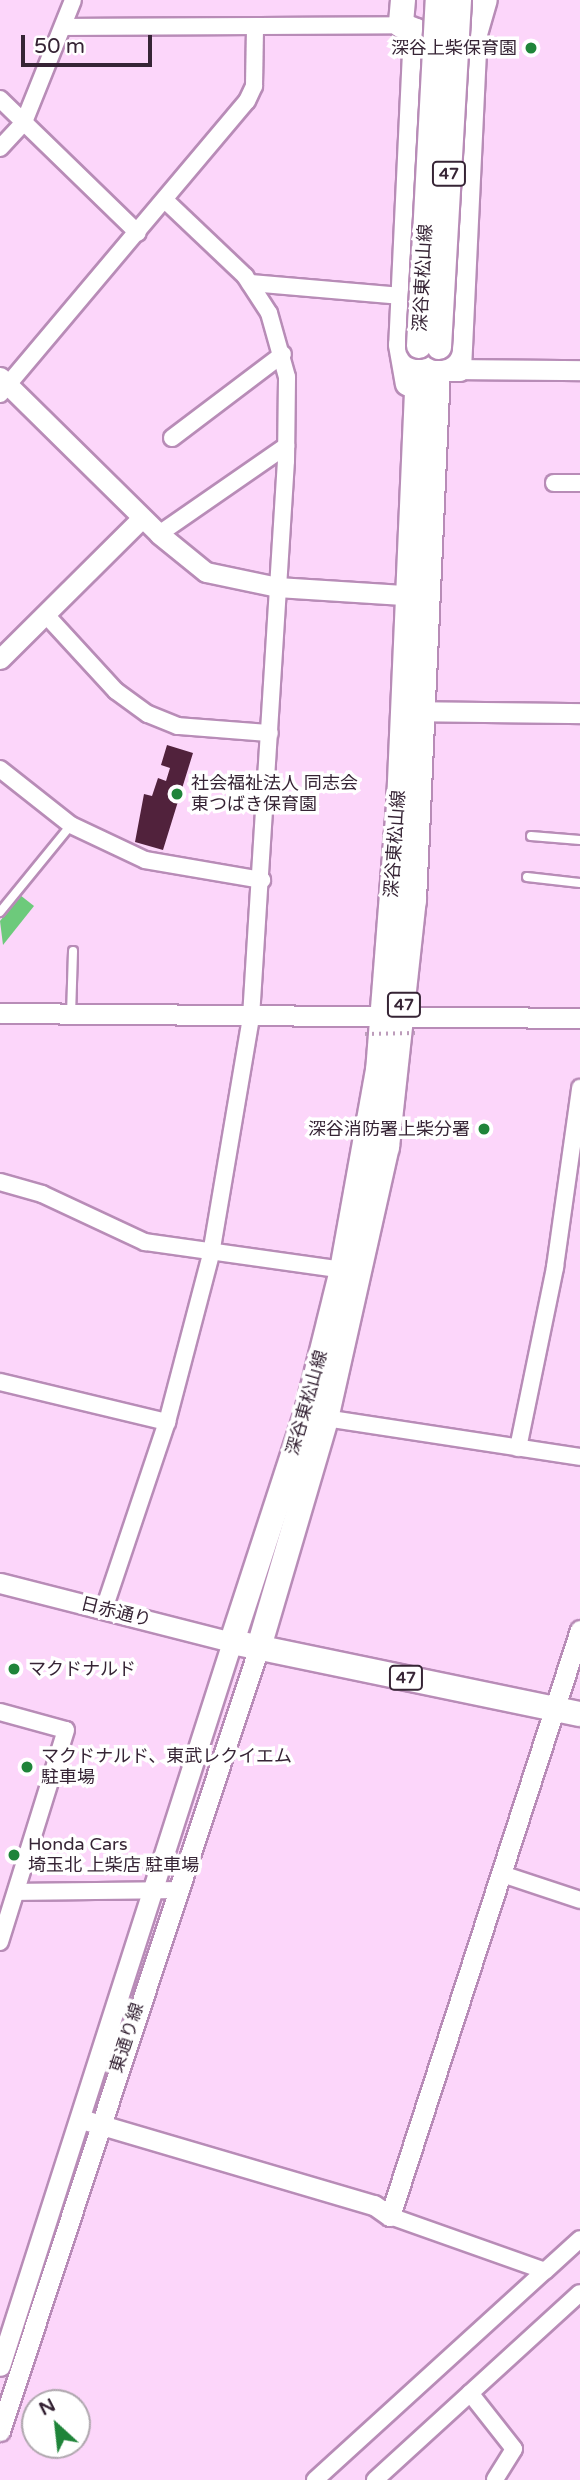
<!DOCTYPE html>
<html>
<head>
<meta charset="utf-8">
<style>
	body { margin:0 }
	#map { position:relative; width:580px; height:2480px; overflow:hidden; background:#fcd6fa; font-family:"Varela Round","Noto Sans JP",sans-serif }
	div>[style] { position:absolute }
	.green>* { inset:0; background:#6dca7b }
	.building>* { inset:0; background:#51223c }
	.roads { filter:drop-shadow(2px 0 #b88cb7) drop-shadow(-2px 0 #b88cb7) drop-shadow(0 2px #b88cb7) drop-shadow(0 -2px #b88cb7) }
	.service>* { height:8px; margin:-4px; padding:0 4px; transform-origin:4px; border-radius:4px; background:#fff }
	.minor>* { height:16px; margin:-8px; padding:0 8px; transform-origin:8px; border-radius:8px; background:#fff }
	.tertiary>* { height:19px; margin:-9.5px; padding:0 9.5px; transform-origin:9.5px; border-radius:9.5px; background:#fff }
	.primary>* { height:24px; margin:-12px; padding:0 12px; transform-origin:12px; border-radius:12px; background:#fff }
	.path-bridge>* { height:3.5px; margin-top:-1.75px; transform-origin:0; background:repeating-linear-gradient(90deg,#bd9dbb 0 2px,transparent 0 7px) }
	.bridges { filter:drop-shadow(2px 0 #b88cb7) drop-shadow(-2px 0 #b88cb7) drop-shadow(0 2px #b88cb7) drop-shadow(0 -2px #b88cb7) }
	.primary-bridge>* { height:24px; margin:-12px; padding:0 12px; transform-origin:12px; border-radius:12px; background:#fff }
	.dots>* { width:19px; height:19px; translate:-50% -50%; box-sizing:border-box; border:4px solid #fff; border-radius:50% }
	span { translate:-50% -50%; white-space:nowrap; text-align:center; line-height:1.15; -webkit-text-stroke:7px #fff; paint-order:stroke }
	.shield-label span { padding:2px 5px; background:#fff; border:2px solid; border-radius:5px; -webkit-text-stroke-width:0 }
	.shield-label { font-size:16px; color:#362435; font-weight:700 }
	.poi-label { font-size:18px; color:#362435 }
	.right { translate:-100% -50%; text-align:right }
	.left { translate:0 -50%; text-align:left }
	.street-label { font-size:18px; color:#362435 }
	.north { position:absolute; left:21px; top:2389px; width:70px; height:70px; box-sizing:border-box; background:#fff; border:2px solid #afa7ae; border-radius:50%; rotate:333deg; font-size:19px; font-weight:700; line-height:28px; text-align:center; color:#362435 }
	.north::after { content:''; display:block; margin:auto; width:24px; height:32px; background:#1f8439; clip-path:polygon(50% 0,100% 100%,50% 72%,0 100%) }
	.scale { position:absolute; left:21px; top:35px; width:131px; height:32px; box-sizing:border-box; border:4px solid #362435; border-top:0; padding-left:9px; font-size:21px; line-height:24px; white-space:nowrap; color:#362435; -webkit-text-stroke:5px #fff; paint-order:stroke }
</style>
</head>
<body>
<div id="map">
	<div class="green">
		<div style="clip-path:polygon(20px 895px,34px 906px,3px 945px,0 921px)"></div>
	</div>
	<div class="building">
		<div style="clip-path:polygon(167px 745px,193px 753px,163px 850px,135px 842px,144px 794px,152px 796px,158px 778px,166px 781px,170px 768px,161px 765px)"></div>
	</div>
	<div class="roads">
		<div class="service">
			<div style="left:531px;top:836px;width:49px;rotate:4.7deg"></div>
			<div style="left:527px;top:877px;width:53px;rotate:6.5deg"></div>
			<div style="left:0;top:912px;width:112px;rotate:-50.8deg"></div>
			<div style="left:71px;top:1015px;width:64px;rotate:-88.2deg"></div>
		</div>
		<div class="minor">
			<div style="left:64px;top:27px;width:337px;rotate:-0.3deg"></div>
			<div style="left:0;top:99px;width:192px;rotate:44.2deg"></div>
			<div style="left:0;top:148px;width:35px;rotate:-47deg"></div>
			<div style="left:24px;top:122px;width:131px;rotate:-68.1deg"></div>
			<div style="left:250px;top:283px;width:153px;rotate:4.9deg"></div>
			<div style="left:0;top:394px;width:383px;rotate:-49.9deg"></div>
			<div style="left:247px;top:101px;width:17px;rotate:-65deg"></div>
			<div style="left:254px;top:86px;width:57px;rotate:-89deg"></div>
			<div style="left:172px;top:438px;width:139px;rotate:-37.1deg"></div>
			<div style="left:554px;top:483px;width:26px"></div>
			<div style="left:159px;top:534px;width:155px;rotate:-34.7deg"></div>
			<div style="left:47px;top:616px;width:102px;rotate:47.4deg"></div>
			<div style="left:116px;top:691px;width:39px;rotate:36deg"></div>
			<div style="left:148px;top:714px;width:32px;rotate:22deg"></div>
			<div style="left:178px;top:726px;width:92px;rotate:4.4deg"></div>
			<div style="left:0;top:769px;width:90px;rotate:38.3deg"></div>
			<div style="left:71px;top:825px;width:82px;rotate:25.3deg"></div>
			<div style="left:145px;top:860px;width:119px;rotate:9.7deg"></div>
			<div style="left:0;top:1182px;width:44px;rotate:15.9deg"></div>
			<div style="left:42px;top:1194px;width:114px;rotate:25deg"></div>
			<div style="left:145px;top:1242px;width:208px;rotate:8deg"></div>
			<div style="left:0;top:1382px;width:172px;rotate:13.5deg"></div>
			<div style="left:319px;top:1417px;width:264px;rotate:8.7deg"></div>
			<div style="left:518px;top:1448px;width:185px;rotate:-78.4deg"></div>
			<div style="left:555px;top:1267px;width:181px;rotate:-82deg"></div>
			<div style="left:104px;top:1609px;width:197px;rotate:-71.4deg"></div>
			<div style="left:167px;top:1422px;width:174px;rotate:-75.3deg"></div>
			<div style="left:211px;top:1254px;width:240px;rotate:-80.4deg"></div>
			<div style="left:251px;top:1017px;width:557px;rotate:-86.4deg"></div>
			<div style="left:286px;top:461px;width:84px;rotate:-89.3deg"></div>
			<div style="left:287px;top:377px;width:66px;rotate:-105.7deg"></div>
			<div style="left:269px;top:313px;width:44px;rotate:-123deg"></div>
			<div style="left:245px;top:276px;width:108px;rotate:-136.5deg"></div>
			<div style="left:0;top:1712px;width:68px;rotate:15.3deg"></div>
			<div style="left:66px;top:1730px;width:222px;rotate:107.3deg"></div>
			<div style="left:505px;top:1875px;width:79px;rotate:18.4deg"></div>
			<div style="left:17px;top:1892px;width:158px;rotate:-0.7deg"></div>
			<div style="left:390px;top:2216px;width:164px;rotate:19.5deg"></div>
			<div style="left:545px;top:2271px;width:47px;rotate:-42.4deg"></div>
			<div style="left:470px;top:2393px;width:71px;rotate:51.8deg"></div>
			<div style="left:514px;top:2449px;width:36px;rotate:122deg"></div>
			<div style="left:315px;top:2480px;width:311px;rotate:-42.3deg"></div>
			<div style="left:375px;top:2480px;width:277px;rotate:-42.4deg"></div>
		</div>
		<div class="tertiary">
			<div style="left:459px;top:369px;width:121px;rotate:0.5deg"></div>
			<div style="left:0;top:377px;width:223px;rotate:44.6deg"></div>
			<div style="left:159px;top:534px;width:60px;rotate:39deg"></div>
			<div style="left:206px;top:572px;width:73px;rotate:11.9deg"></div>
			<div style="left:277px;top:587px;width:142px;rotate:3.6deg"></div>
			<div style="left:0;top:659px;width:200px;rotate:-44.8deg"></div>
			<div style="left:410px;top:711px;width:170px;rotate:0.7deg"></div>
			<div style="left:0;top:1013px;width:580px;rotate:0.49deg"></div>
			<div style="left:0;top:1583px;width:239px;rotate:14.3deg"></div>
			<div style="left:232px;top:1642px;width:760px;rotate:107.77deg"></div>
			<div style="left:81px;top:2119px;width:305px;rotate:16.4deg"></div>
			<div style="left:374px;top:2205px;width:19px;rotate:35deg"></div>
			<div style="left:390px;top:2216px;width:616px;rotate:-72.04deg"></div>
			<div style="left:0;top:2431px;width:826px;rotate:-71.72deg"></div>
		</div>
		<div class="primary">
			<div style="left:403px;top:0;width:25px;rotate:95deg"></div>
			<div style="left:401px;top:25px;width:16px;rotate:22deg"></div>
			<div style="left:416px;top:31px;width:314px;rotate:92.7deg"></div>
			<div style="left:401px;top:345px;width:39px;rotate:80deg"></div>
			<div style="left:419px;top:346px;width:459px;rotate:92.5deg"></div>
			<div style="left:399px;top:805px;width:266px;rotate:94.5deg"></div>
			<div style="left:378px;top:1070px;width:203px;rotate:100.2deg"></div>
			<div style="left:342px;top:1270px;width:149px;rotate:103.9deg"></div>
			<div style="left:306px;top:1415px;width:239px;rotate:108.1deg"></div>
			<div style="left:232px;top:1642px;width:355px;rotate:11.7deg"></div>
			<div style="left:438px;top:369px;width:21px"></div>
			<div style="left:459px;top:369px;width:335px;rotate:-87.3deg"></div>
			<div style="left:475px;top:34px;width:35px;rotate:-74deg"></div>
			<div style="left:259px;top:1647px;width:238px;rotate:-73.6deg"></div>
			<div style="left:326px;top:1419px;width:279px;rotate:-77.4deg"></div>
			<div style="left:387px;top:1147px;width:248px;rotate:-83.8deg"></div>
			<div style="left:414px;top:900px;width:554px;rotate:-87.41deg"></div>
		</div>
	</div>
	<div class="path-bridge">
		<div style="left:365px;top:1034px;width:50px;rotate:-1.1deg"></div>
	</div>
	<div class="bridges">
		<div class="primary-bridge">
			<div style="left:419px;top:346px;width:347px;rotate:-86.9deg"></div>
			<div style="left:439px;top:347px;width:348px;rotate:-86.7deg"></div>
		</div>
	</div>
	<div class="dots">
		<div style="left:531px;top:48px;background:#1f8439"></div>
		<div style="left:177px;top:794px;background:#1f8439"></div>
		<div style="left:484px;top:1129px;background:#1f8439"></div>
		<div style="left:14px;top:1669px;background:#1f8439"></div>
		<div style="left:27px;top:1767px;background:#1f8439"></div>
		<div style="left:14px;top:1855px;background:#1f8439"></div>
	</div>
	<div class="shield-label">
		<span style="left:449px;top:174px">47</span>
		<span style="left:404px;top:1005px">47</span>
		<span style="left:406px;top:1678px">47</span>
	</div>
	<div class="poi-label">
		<span class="right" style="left:517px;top:48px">深谷上柴保育園</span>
		<span class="left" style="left:191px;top:794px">社会福祉法人 同志会<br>東つばき保育園</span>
		<span class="right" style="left:470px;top:1129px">深谷消防署上柴分署</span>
		<span class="left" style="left:28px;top:1669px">マクドナルド</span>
		<span class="left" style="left:41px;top:1767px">マクドナルド、東武レクイエム<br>駐車場</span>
		<span class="left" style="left:28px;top:1855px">Honda Cars<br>埼玉北 上柴店 駐車場</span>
	</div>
	<div class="street-label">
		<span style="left:423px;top:278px;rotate:-87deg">深谷東松山線</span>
		<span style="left:395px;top:844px;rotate:-86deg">深谷東松山線</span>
		<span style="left:307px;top:1403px;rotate:-74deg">深谷東松山線</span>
		<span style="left:116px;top:1612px;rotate:14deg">日赤通り</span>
		<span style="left:127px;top:2038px;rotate:-72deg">東通り線</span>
	</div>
	<div class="north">N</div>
	<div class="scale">50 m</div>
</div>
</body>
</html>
